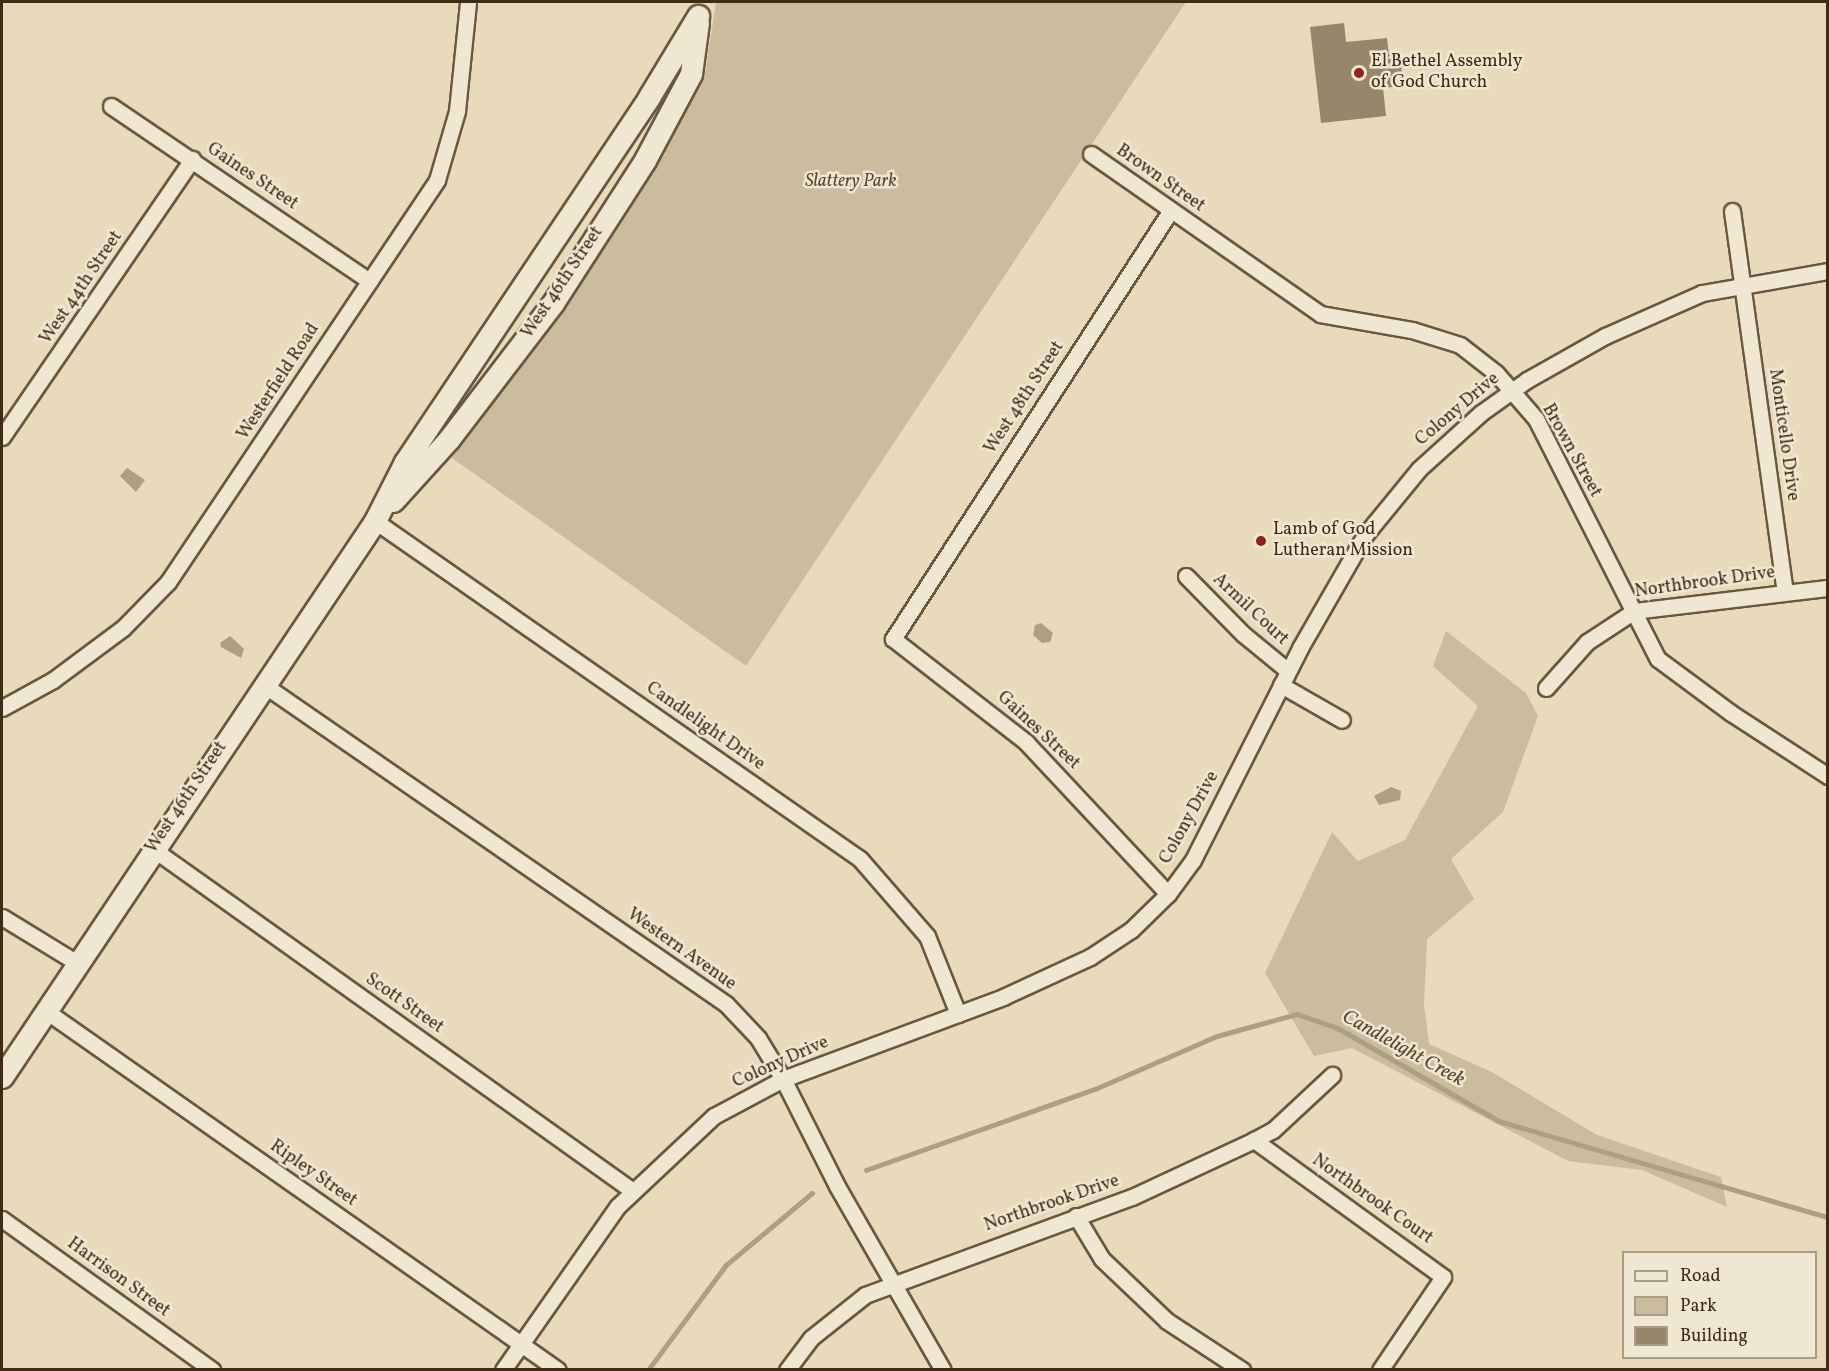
<!DOCTYPE html>
<html>
<head>
<meta charset="utf-8">
<style>
	body { margin:0 }
	#map { position:relative; width:1829px; height:1371px; overflow:hidden; background:#e8daba; font-family:Vollkorn,serif }
	div>[style] { position:absolute }
	.green>* { inset:0; background:#cbbc9e }
	.water>* { inset:0; background:#af9f82 }
	.stream>* { height:4.5px; margin:-2.25px; padding:0 2.25px; transform-origin:2.25px; border-radius:2.25px; background:#af9f82 }
	.building>* { inset:0; background:#97866a }
	.roads { filter:drop-shadow(2px 0 #69583e) drop-shadow(-2px 0 #69583e) drop-shadow(0 2px #69583e) drop-shadow(0 -2px #69583e) }
	.street>* { height:15px; margin:-7.5px; padding:0 7.5px; transform-origin:7.5px; border-radius:7.5px; background:#f0e7d2 }
	.secondary>* { height:21px; margin:-10.5px; padding:0 10.5px; transform-origin:10.5px; border-radius:10.5px; background:#f0e7d2 }
	.dots>* { width:16px; height:16px; translate:-50% -50%; box-sizing:border-box; border:3px solid #f0e7d2; border-radius:50% }
	span { translate:-50% -50%; white-space:nowrap; text-align:center; line-height:1.15; -webkit-text-stroke:5px #f0e7d2; paint-order:stroke }
	.poi-label { font-size:18px; color:#3f2c14 }
	.left { translate:0 -50%; text-align:left }
	.street-label { font-size:18px; color:#3f2c14 }
	.park-label { font-size:18px; color:#5b4930; font-style:italic }
	.water-label { font-size:20px; color:#5b4930; font-style:italic }
	.frame { position:absolute; inset:0; border:3px solid #3f2c14; pointer-events:none }
	.legend { position:absolute; left:1622px; top:1251px; width:195px; height:108px; box-sizing:border-box; background:#f0e7d2; border:2px solid #a99c86; margin:0; padding:8px 10px; list-style:none; font-size:18px; color:#3f2c14 }
	.legend li { display:flex; align-items:center; gap:12px; height:30px }
	.legend b { width:30px; border:2px solid #a99c86 }
</style>
</head>
<body>
<div id="map">
	<div class="green">
		<div style="clip-path:polygon(716px 2px,1186px 2px,746px 666px,452px 458px,613px 229px,705px 74px)"></div>
		<div style="clip-path:polygon(1446px 631px,1526px 693px,1538px 716px,1503px 812px,1451px 859px,1474px 899px,1427px 939px,1424px 1005px,1429px 1044px,1492px 1072px,1597px 1135px,1721px 1177px,1727px 1207px,1642px 1170px,1568px 1161px,1352px 1048px,1314px 1056px,1265px 973px,1332px 832px,1358px 861px,1405px 840px,1478px 706px,1433px 666px)"></div>
	</div>
	<div class="water">
		<div style="clip-path:polygon(127px 468px,145px 480px,136px 492px,120px 476px)"></div>
		<div style="clip-path:polygon(1041px 623px,1053px 633px,1050px 642px,1042px 643px,1033px 635px,1035px 625px)"></div>
		<div style="clip-path:polygon(230px 636px,244px 649px,241px 658px,221px 647px,220px 643px)"></div>
		<div style="clip-path:polygon(1391px 787px,1401px 791px,1400px 800px,1379px 805px,1374px 796px)"></div>
	</div>
	<div class="stream">
		<div style="left:866px;top:1170px;width:243px;rotate:-19.5deg"></div>
		<div style="left:1095px;top:1089px;width:133px;rotate:-23.5deg"></div>
		<div style="left:1217px;top:1036px;width:83px;rotate:-15.4deg"></div>
		<div style="left:1297px;top:1014px;width:43px;rotate:18.9deg"></div>
		<div style="left:1338px;top:1028px;width:186px;rotate:30deg"></div>
		<div style="left:1499px;top:1121px;width:343px;rotate:16.3deg"></div>
		<div style="left:648px;top:1370px;width:131px;rotate:-53.4deg"></div>
		<div style="left:726px;top:1265px;width:112px;rotate:-39.9deg"></div>
	</div>
	<div class="building">
		<div style="clip-path:polygon(1344px 23px,1346px 42px,1387px 38px,1389px 55px,1400px 54px,1403px 86px,1383px 88px,1386px 116px,1321px 123px,1310px 27px)"></div>
	</div>
	<div class="roads">
		<div class="street">
			<div style="left:111px;top:106px;width:312px;rotate:34.1deg"></div>
			<div style="left:1091px;top:154px;width:279px;rotate:34.9deg"></div>
			<div style="left:1320px;top:314px;width:93px;rotate:9.9deg"></div>
			<div style="left:1412px;top:330px;width:50px;rotate:17.4deg"></div>
			<div style="left:1460px;top:345px;width:46px;rotate:37.9deg"></div>
			<div style="left:1496px;top:373px;width:61px;rotate:49deg"></div>
			<div style="left:1536px;top:419px;width:269px;rotate:63.1deg"></div>
			<div style="left:1658px;top:659px;width:91px;rotate:36.5deg"></div>
			<div style="left:1731px;top:713px;width:116px;rotate:33deg"></div>
			<div style="left:1732px;top:211px;width:384px;rotate:82.1deg"></div>
			<div style="left:2px;top:437px;width:337px;rotate:-55.6deg"></div>
			<div style="left:375px;top:521px;width:591px;rotate:34.87deg"></div>
			<div style="left:860px;top:859px;width:102px;rotate:49deg"></div>
			<div style="left:927px;top:936px;width:84px;rotate:68.3deg"></div>
			<div style="left:1186px;top:576px;width:81px;rotate:45.5deg"></div>
			<div style="left:1243px;top:634px;width:58px;rotate:39.4deg"></div>
			<div style="left:264px;top:685px;width:561px;rotate:34.62deg"></div>
			<div style="left:726px;top:1004px;width:47px;rotate:46.7deg"></div>
			<div style="left:758px;top:1038px;width:48px;rotate:58.6deg"></div>
			<div style="left:783px;top:1079px;width:120px;rotate:63.2deg"></div>
			<div style="left:837px;top:1186px;width:212px;rotate:60.1deg"></div>
			<div style="left:1281px;top:685px;width:70px;rotate:29.8deg"></div>
			<div style="left:1546px;top:688px;width:62px;rotate:-48.3deg"></div>
			<div style="left:1587px;top:642px;width:56px;rotate:-33.4deg"></div>
			<div style="left:1634px;top:611px;width:195px;rotate:-6.8deg"></div>
			<div style="left:2px;top:708px;width:58px;rotate:-28.8deg"></div>
			<div style="left:53px;top:680px;width:87px;rotate:-36.6deg"></div>
			<div style="left:123px;top:628px;width:64px;rotate:-45.6deg"></div>
			<div style="left:168px;top:582px;width:484px;rotate:-56.2deg"></div>
			<div style="left:437px;top:180px;width:72px;rotate:-73.8deg"></div>
			<div style="left:457px;top:111px;width:110px;rotate:-84.2deg"></div>
			<div style="left:153px;top:849px;width:589px;rotate:35.47deg"></div>
			<div style="left:1168px;top:894px;width:208px;rotate:-133.1deg"></div>
			<div style="left:1026px;top:742px;width:168px;rotate:-142.2deg"></div>
			<div style="left:893px;top:639px;width:511px;rotate:-57.06deg"></div>
			<div style="left:2px;top:917px;width:88px;rotate:31.5deg"></div>
			<div style="left:46px;top:1011px;width:625px;rotate:35.04deg"></div>
			<div style="left:1254px;top:1140px;width:233px;rotate:35.9deg"></div>
			<div style="left:1443px;top:1277px;width:112px;rotate:124.1deg"></div>
			<div style="left:1076px;top:1216px;width:50px;rotate:58.8deg"></div>
			<div style="left:1102px;top:1259px;width:90px;rotate:43.6deg"></div>
			<div style="left:1167px;top:1321px;width:90px;rotate:33.2deg"></div>
			<div style="left:2px;top:1219px;width:259px;rotate:35.7deg"></div>
			<div style="left:503px;top:1370px;width:200px;rotate:-55deg"></div>
			<div style="left:618px;top:1206px;width:132px;rotate:-43.2deg"></div>
			<div style="left:714px;top:1116px;width:78px;rotate:-28.2deg"></div>
			<div style="left:783px;top:1079px;width:235px;rotate:-20.4deg"></div>
			<div style="left:1003px;top:997px;width:96px;rotate:-24.7deg"></div>
			<div style="left:1090px;top:957px;width:49px;rotate:-33.4deg"></div>
			<div style="left:1131px;top:930px;width:52px;rotate:-44.2deg"></div>
			<div style="left:1168px;top:894px;width:42px;rotate:-53.7deg"></div>
			<div style="left:1193px;top:860px;width:237px;rotate:-63.2deg"></div>
			<div style="left:1300px;top:648px;width:130px;rotate:-60.1deg"></div>
			<div style="left:1365px;top:535px;width:85px;rotate:-50.7deg"></div>
			<div style="left:1419px;top:469px;width:84px;rotate:-42.1deg"></div>
			<div style="left:1481px;top:413px;width:57px;rotate:-35.7deg"></div>
			<div style="left:1527px;top:380px;width:90px;rotate:-29.4deg"></div>
			<div style="left:1605px;top:336px;width:106px;rotate:-23.9deg"></div>
			<div style="left:1702px;top:293px;width:128px;rotate:-9.9deg"></div>
			<div style="left:787px;top:1370px;width:40px;rotate:-53deg"></div>
			<div style="left:811px;top:1338px;width:69px;rotate:-38.5deg"></div>
			<div style="left:865px;top:1295px;width:284px;rotate:-20.2deg"></div>
			<div style="left:1132px;top:1197px;width:135px;rotate:-25deg"></div>
			<div style="left:1254px;top:1140px;width:21px;rotate:-28deg"></div>
			<div style="left:1273px;top:1130px;width:81px;rotate:-43deg"></div>
		</div>
		<div class="secondary">
			<div style="left:393px;top:501px;width:84px;rotate:-47.9deg"></div>
			<div style="left:449px;top:439px;width:171px;rotate:-52.6deg"></div>
			<div style="left:553px;top:303px;width:170px;rotate:-57.2deg"></div>
			<div style="left:645px;top:160px;width:98px;rotate:-61.9deg"></div>
			<div style="left:691px;top:74px;width:52px;rotate:-82.3deg"></div>
			<div style="left:2px;top:1077px;width:670px;rotate:-56.14deg"></div>
			<div style="left:375px;top:521px;width:66px;rotate:-63deg"></div>
			<div style="left:405px;top:462px;width:439px;rotate:-56.2deg"></div>
			<div style="left:649px;top:97px;width:95px;rotate:-58.8deg"></div>
		</div>
	</div>
	<div class="dots">
		<div style="left:1359px;top:73px;background:#8f2418"></div>
		<div style="left:1261px;top:541px;background:#8f2418"></div>
	</div>
	<div class="poi-label">
		<span class="left" style="left:1371px;top:73px">El Bethel Assembly<br>of God Church</span>
		<span class="left" style="left:1273px;top:541px">Lamb of God<br>Lutheran Mission</span>
	</div>
	<div class="street-label">
		<span style="left:252px;top:177px;rotate:34deg">Gaines Street</span>
		<span style="left:1160px;top:179px;rotate:35deg">Brown Street</span>
		<span style="left:563px;top:283px;rotate:-56deg">West 46th Street</span>
		<span style="left:82px;top:288px;rotate:-56deg">West 44th Street</span>
		<span style="left:279px;top:382px;rotate:-57deg">Westerfield Road</span>
		<span style="left:1025px;top:398px;rotate:-57deg">West 48th Street</span>
		<span style="left:1458px;top:410px;rotate:-40deg">Colony Drive</span>
		<span style="left:1783px;top:435px;rotate:82deg">Monticello Drive</span>
		<span style="left:1571px;top:451px;rotate:61deg">Brown Street</span>
		<span style="left:1705px;top:583px;rotate:-8deg">Northbrook Drive</span>
		<span style="left:1250px;top:610px;rotate:43deg">Armil Court</span>
		<span style="left:705px;top:727px;rotate:35deg">Candlelight Drive</span>
		<span style="left:1038px;top:731px;rotate:43deg">Gaines Street</span>
		<span style="left:187px;top:798px;rotate:-56deg">West 46th Street</span>
		<span style="left:1190px;top:818px;rotate:-61deg">Colony Drive</span>
		<span style="left:681px;top:950px;rotate:35deg">Western Avenue</span>
		<span style="left:404px;top:1004px;rotate:35deg">Scott Street</span>
		<span style="left:781px;top:1063px;rotate:-24deg">Colony Drive</span>
		<span style="left:313px;top:1174px;rotate:35deg">Ripley Street</span>
		<span style="left:1372px;top:1200px;rotate:35deg">Northbrook Court</span>
		<span style="left:1052px;top:1204px;rotate:-19deg">Northbrook Drive</span>
		<span style="left:118px;top:1278px;rotate:36deg">Harrison Street</span>
	</div>
	<div class="park-label">
		<span style="left:851px;top:182px">Slattery Park</span>
	</div>
	<div class="water-label">
		<span style="left:1403px;top:1049px;rotate:29deg">Candlelight Creek</span>
	</div>
	<div class="frame"></div>
	<ul class="legend">
	<li><b style="height:8px;background:#f0e7d2"></b>Road</li>
	<li><b style="height:16px;background:#cbbc9e"></b>Park</li>
	<li><b style="height:16px;background:#97866a"></b>Building</li>
	</ul>
</div>
</body>
</html>
